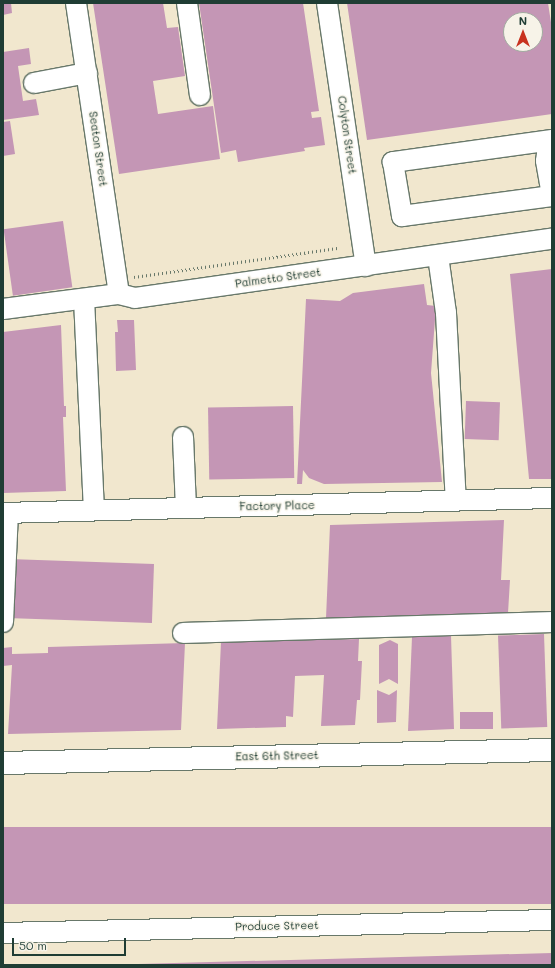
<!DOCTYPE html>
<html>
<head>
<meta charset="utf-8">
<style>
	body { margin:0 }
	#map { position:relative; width:555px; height:968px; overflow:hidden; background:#f1e7ce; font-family:Mali,sans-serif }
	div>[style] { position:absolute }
	.building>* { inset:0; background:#c496b5; transform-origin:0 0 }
	.path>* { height:2.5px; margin-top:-1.25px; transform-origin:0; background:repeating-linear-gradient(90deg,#68786a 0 1px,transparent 0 4px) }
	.roads { filter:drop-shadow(1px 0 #68786a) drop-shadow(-1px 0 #68786a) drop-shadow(0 1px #68786a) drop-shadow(0 -1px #68786a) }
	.minor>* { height:20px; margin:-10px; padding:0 10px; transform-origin:10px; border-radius:10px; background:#fff }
	.major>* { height:22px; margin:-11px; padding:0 11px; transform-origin:11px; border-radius:11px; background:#fff }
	span { translate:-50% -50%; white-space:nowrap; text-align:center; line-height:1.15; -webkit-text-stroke:3px #f7f3e8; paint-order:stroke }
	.street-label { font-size:11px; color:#1f3d34 }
	.frame { position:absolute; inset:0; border:4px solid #1f3d34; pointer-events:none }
	.north { position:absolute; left:503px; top:12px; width:40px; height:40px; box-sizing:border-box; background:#f7f3e8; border:1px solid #a1aaa0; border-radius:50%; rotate:0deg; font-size:11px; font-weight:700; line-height:16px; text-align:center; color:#1f3d34 }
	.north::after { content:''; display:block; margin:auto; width:14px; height:18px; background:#c8321e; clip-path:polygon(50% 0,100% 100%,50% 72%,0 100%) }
	.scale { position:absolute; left:12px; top:938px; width:114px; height:18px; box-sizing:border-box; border:2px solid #1f3d34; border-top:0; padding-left:5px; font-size:12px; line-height:14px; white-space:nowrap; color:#1f3d34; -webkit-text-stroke:3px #f7f3e8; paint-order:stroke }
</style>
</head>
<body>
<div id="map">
	<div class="building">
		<div style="clip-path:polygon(3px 3px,11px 3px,12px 13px,3px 15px)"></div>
		<div style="clip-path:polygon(93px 3px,163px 3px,167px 28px,178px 27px,185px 76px,153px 81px,158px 114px,213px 106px,220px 159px,119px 174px)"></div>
		<div style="clip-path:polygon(199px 3px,303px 3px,319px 111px,311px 112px,312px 118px,321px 117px,325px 145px,304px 148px,305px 151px,238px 162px,236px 150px,221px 153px)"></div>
		<div style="clip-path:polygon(evenodd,347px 3px,548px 3px,552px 29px,552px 114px,367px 140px,347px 3px,511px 20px,535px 20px,535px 44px,511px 44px,511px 20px)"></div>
		<div style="clip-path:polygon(29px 48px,31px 64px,18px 66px,23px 101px,36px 99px,39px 115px,3px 120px,3px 52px)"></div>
		<div style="clip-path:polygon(10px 121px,15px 154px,3px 156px,3px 122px)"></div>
		<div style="left:63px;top:221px;width:67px;height:60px;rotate:82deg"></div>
		<div style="clip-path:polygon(552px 269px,552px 479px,529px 479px,510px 274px)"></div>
		<div style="clip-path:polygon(424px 284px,427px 305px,436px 306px,431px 373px,442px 482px,324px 484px,309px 478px,303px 470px,302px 484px,297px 484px,306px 299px,340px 301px,353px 293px)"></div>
		<div style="clip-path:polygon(117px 320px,134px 320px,136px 370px,116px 371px,115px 332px,118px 332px)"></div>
		<div style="clip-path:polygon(61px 325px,64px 406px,66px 406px,66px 417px,63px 417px,66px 491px,3px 493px,3px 332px)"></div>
		<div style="left:466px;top:401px;width:34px;height:38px;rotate:2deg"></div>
		<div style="left:293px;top:406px;width:72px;height:85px;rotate:89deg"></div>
		<div style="clip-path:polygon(504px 520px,501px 580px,510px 580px,508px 613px,326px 618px,330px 525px)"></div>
		<div style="left:154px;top:564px;width:59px;height:138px;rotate:92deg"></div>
		<div style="left:544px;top:634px;width:93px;height:46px;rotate:88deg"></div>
		<div style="clip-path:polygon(451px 636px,454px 729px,408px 731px,412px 637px)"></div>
		<div style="clip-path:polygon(359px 639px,358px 661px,362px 661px,360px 700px,357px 700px,355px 725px,321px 726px,324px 675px,295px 676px,293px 717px,286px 716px,286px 727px,217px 729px,221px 642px)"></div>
		<div style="clip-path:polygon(390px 640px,398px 644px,398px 684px,389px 679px,379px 684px,379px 645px)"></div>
		<div style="clip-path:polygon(185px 643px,181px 730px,8px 734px,12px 665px,3px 666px,3px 648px,12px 647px,12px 654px,48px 653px,48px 647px)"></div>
		<div style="clip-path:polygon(377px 690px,389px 695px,397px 690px,396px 722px,377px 723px)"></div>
		<div style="left:460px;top:712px;width:33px;height:17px"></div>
		<div style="left:552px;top:827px;width:77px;height:549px;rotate:90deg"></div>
		<div style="clip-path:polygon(552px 953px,552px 965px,138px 965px,138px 964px)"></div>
	</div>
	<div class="path">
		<div style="left:134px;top:277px;width:207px;rotate:-8.1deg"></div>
	</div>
	<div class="roads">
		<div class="minor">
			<div style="left:76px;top:3px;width:294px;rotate:81.6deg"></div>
			<div style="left:187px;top:3px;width:93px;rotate:82deg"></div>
			<div style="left:327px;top:3px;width:266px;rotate:81.6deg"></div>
			<div style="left:34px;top:83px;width:54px;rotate:-10.7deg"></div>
			<div style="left:552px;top:140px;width:161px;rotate:172.1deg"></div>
			<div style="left:393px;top:162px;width:55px;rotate:80.5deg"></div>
			<div style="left:402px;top:216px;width:151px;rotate:-7.6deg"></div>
			<div style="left:552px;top:153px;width:5px;rotate:169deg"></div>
			<div style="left:547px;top:154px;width:7px;rotate:98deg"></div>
			<div style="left:546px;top:161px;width:35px;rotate:80deg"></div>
			<div style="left:438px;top:256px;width:58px;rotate:82deg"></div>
			<div style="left:446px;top:313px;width:188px;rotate:87deg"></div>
			<div style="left:84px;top:299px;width:211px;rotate:87.3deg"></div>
			<div style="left:3px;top:309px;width:117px;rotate:-7.4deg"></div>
			<div style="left:119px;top:294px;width:16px;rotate:14deg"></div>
			<div style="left:135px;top:298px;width:421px;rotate:-8.1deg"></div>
			<div style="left:183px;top:437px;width:71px;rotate:87.6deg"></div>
			<div style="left:3px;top:513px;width:549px;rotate:-1.57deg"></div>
			<div style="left:3px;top:622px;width:109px;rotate:-87.4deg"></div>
			<div style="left:183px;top:633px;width:369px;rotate:-1.7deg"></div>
			<div style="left:3px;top:933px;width:549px;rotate:-1.36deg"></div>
		</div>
		<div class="major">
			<div style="left:3px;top:763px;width:549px;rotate:-1.36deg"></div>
		</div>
	</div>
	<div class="street-label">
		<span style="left:347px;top:135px;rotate:82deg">Colyton Street</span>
		<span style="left:98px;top:149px;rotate:82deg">Seaton Street</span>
		<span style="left:278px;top:278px;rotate:-8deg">Palmetto Street</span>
		<span style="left:277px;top:506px;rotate:-1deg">Factory Place</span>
		<span style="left:277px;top:756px;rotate:-1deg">East 6th Street</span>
		<span style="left:277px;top:926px;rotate:-1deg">Produce Street</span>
	</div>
	<div class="frame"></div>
	<div class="north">N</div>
	<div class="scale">50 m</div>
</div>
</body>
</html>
